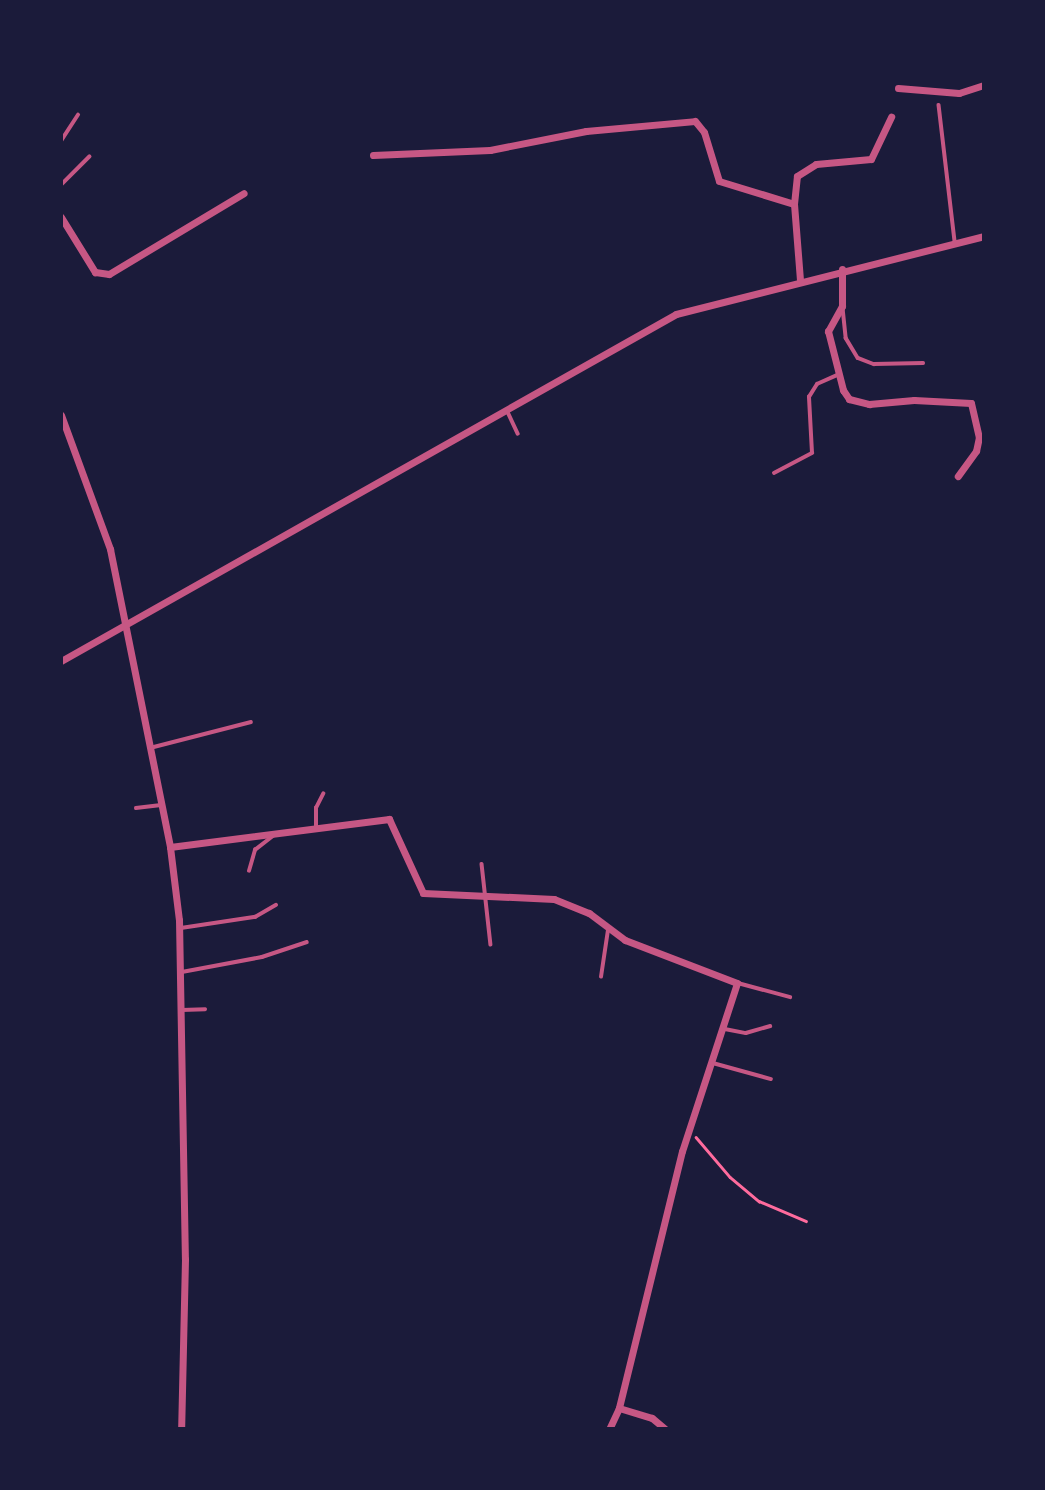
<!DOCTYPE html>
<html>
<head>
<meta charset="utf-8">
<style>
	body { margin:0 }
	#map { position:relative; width:1045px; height:1490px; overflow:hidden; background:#1b1b3a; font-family:"PT Sans",sans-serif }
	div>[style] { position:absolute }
	.path>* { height:2.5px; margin:-1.25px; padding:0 1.25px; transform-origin:1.25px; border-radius:1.25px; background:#ff6b9d }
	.service>* { height:3.5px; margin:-1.75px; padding:0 1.75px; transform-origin:1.75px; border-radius:1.75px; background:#c65784 }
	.minor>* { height:7px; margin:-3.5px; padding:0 3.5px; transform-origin:3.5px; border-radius:3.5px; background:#c65784 }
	span { translate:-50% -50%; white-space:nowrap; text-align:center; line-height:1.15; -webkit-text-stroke:7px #1b1b3a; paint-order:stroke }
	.frame { position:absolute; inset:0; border:63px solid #1b1b3a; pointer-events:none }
</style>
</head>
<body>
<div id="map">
	<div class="path">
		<div style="left:696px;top:1137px;width:52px;rotate:49.6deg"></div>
		<div style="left:730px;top:1177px;width:38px;rotate:40deg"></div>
		<div style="left:759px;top:1201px;width:51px;rotate:23.1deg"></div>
	</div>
	<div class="service">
		<div style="left:939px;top:105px;width:137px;rotate:83.3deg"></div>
		<div style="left:61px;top:141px;width:31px;rotate:-57deg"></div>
		<div style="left:61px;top:185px;width:40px;rotate:-45deg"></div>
		<div style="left:843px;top:308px;width:30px;rotate:84deg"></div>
		<div style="left:846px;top:338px;width:23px;rotate:59deg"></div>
		<div style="left:858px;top:358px;width:17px;rotate:21deg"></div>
		<div style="left:874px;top:364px;width:49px;rotate:-1.2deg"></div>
		<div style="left:507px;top:410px;width:26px;rotate:65deg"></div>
		<div style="left:774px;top:473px;width:43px;rotate:-27.8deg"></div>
		<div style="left:812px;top:453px;width:56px;rotate:-93.1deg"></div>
		<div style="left:809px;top:397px;width:15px;rotate:-58deg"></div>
		<div style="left:817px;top:384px;width:22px;rotate:-24deg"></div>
		<div style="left:150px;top:748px;width:104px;rotate:-14.4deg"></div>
		<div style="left:136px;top:808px;width:25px;rotate:-7deg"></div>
		<div style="left:316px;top:827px;width:19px;rotate:-90deg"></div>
		<div style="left:316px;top:808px;width:16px;rotate:-63deg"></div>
		<div style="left:482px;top:864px;width:81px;rotate:83.7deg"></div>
		<div style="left:249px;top:871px;width:22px;rotate:-74deg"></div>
		<div style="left:255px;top:850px;width:23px;rotate:-38deg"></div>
		<div style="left:181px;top:928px;width:75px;rotate:-8.5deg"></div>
		<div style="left:255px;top:917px;width:24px;rotate:-30deg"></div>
		<div style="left:182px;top:972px;width:81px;rotate:-10.6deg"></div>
		<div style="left:262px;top:957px;width:47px;rotate:-18.4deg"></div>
		<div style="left:601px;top:977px;width:48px;rotate:-81.5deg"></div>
		<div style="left:738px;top:983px;width:54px;rotate:15.1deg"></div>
		<div style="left:182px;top:1010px;width:23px;rotate:-2deg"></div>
		<div style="left:725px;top:1029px;width:21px;rotate:11deg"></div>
		<div style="left:746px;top:1033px;width:25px;rotate:-16deg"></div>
		<div style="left:713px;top:1063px;width:60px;rotate:15.4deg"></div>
	</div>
	<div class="minor">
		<div style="left:898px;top:88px;width:61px;rotate:4.7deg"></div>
		<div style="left:959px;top:93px;width:26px;rotate:-18deg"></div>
		<div style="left:373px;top:155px;width:117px;rotate:-2.4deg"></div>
		<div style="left:490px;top:150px;width:98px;rotate:-11.2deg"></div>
		<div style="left:586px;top:131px;width:109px;rotate:-5.2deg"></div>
		<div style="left:695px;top:121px;width:14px;rotate:51deg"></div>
		<div style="left:704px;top:132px;width:51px;rotate:73deg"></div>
		<div style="left:719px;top:181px;width:78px;rotate:17deg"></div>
		<div style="left:61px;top:217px;width:65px;rotate:58.3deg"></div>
		<div style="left:95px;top:272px;width:14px;rotate:8deg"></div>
		<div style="left:109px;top:274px;width:157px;rotate:-31deg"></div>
		<div style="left:842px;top:269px;width:37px;rotate:90deg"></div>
		<div style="left:842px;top:306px;width:29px;rotate:119deg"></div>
		<div style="left:828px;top:331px;width:61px;rotate:75.7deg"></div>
		<div style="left:843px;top:390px;width:11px;rotate:56deg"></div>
		<div style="left:849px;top:399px;width:21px;rotate:14deg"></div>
		<div style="left:869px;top:404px;width:45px;rotate:-5.1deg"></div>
		<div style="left:914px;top:400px;width:57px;rotate:3deg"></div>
		<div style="left:971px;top:403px;width:35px;rotate:77deg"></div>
		<div style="left:979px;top:437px;width:14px;rotate:102deg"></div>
		<div style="left:976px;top:451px;width:31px;rotate:126deg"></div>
		<div style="left:800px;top:280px;width:76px;rotate:-94.5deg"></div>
		<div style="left:794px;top:204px;width:28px;rotate:-84deg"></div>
		<div style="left:797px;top:176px;width:22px;rotate:-32deg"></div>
		<div style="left:816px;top:164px;width:55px;rotate:-5.2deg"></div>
		<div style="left:871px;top:159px;width:47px;rotate:-64.5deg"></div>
		<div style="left:61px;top:415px;width:143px;rotate:69.9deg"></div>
		<div style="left:110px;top:549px;width:304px;rotate:78.6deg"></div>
		<div style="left:170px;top:847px;width:74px;rotate:83deg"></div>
		<div style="left:179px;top:920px;width:339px;rotate:89deg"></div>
		<div style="left:185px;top:1259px;width:170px;rotate:91.3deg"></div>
		<div style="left:61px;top:661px;width:706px;rotate:-29.43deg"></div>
		<div style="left:676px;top:314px;width:318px;rotate:-14.2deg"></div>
		<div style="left:170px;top:847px;width:221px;rotate:-7.3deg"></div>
		<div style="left:389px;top:819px;width:81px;rotate:65.3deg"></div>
		<div style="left:423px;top:893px;width:131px;rotate:2.6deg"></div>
		<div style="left:554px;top:899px;width:38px;rotate:22deg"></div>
		<div style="left:589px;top:913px;width:45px;rotate:36.9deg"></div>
		<div style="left:625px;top:940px;width:120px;rotate:21deg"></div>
		<div style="left:737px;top:983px;width:177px;rotate:108.1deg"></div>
		<div style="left:682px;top:1151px;width:265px;rotate:103.8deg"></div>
		<div style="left:619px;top:1408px;width:23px;rotate:115deg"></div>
		<div style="left:619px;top:1408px;width:34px;rotate:17deg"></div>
		<div style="left:652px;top:1418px;width:17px;rotate:40deg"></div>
	</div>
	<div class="frame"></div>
</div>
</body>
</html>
